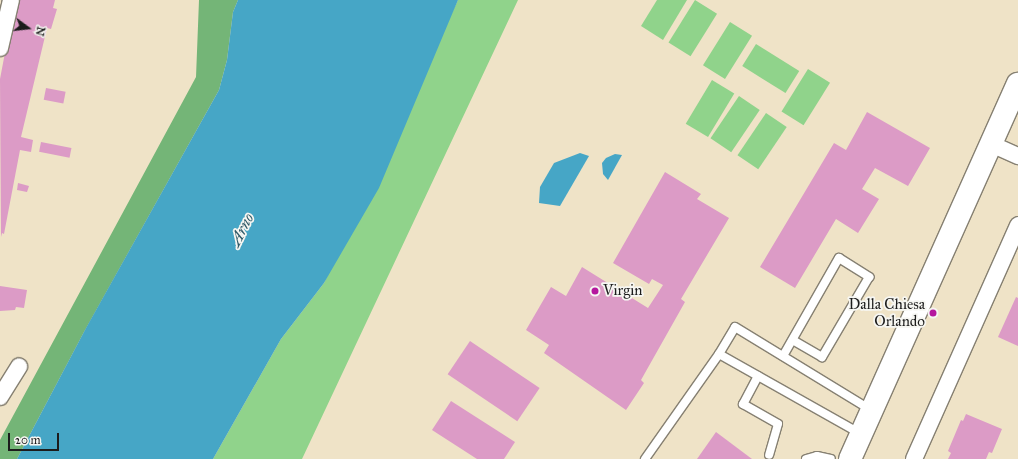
<!DOCTYPE html>
<html>
<head>
<meta charset="utf-8">
<style>
	body { margin:0 }
	#map { position:relative; width:1018px; height:459px; overflow:hidden; background:#efe3c7; font-family:"IM FELL Great Primer",serif }
	div>[style] { position:absolute }
	.green>* { inset:0; background:#90d38b; transform-origin:0 0 }
	.forest>* { inset:0; background:#74b577 }
	.water>* { inset:0; background:#46a6c6 }
	.building>* { inset:0; background:#dc9bc6; transform-origin:0 0 }
	.roads { filter:drop-shadow(1px 0 #868072) drop-shadow(-1px 0 #868072) drop-shadow(0 1px #868072) drop-shadow(0 -1px #868072) }
	.lane>* { height:8px; margin:-4px; padding:0 4px; transform-origin:4px; border-radius:4px; background:#fff }
	.street>* { height:16px; margin:-8px; padding:0 8px; transform-origin:8px; border-radius:8px; background:#fff }
	.primary>* { height:22px; margin:-11px; padding:0 11px; transform-origin:11px; border-radius:11px; background:#fff }
	.dots>* { width:11px; height:11px; translate:-50% -50%; box-sizing:border-box; border:2px solid #f6f6f2; border-radius:50% }
	span { translate:-50% -50%; white-space:nowrap; text-align:center; line-height:1.15; -webkit-text-stroke:3.5px #f6f6f2; paint-order:stroke }
	.poi-label { font-size:15px; color:#1c1c1c }
	.left { translate:0 -50%; text-align:left }
	.right { translate:-100% -50%; text-align:right }
	.water-label { font-size:16px; color:#2f5a68; font-style:italic }
	.north { position:absolute; left:8px; top:8px; width:40px; height:40px; -webkit-text-stroke:3px #f6f6f2; paint-order:stroke; rotate:105deg; font-size:11px; font-weight:700; line-height:16px; text-align:center; color:#1c1c1c }
	.north::after { content:''; display:block; margin:auto; width:14px; height:18px; background:#1c1c1c; clip-path:polygon(50% 0,100% 100%,50% 72%,0 100%) }
	.scale { position:absolute; left:8px; top:433px; width:51px; height:18px; box-sizing:border-box; border:2px solid #1c1c1c; border-top:0; padding-left:5px; font-size:12px; line-height:14px; white-space:nowrap; color:#1c1c1c; -webkit-text-stroke:3px #f6f6f2; paint-order:stroke }
</style>
</head>
<body>
<div id="map">
	<div class="green">
		<div style="clip-path:polygon(458px 0,518px 0,302px 459px,213px 459px,281px 339px,324px 283px)"></div>
		<div style="clip-path:polygon(657px 0,687px 0,663px 40px,641px 26px)"></div>
		<div style="left:695px;top:0;width:26px;height:50px;rotate:32deg"></div>
		<div style="left:730px;top:22px;width:26px;height:51px;rotate:32deg"></div>
		<div style="left:756px;top:44px;width:51px;height:26px;rotate:32deg"></div>
		<div style="left:808px;top:69px;width:26px;height:50px;rotate:32deg"></div>
		<div style="left:712px;top:80px;width:26px;height:51px;rotate:31deg"></div>
		<div style="left:739px;top:96px;width:25px;height:51px;rotate:34deg"></div>
		<div style="left:766px;top:113px;width:25px;height:51px;rotate:34deg"></div>
	</div>
	<div class="forest">
		<div style="clip-path:polygon(199px 0,238px 0,233px 12px,227px 60px,219px 90px,84px 332px,17px 459px,0 459px,0 440px,196px 77px)"></div>
	</div>
	<div class="water">
		<div style="clip-path:polygon(238px 0,458px 0,379px 188px,324px 283px,281px 339px,213px 459px,17px 459px,86px 328px,219px 90px,227px 60px,233px 12px)"></div>
		<div style="clip-path:polygon(580px 153px,589px 156px,560px 206px,539px 203px,540px 187px,554px 163px)"></div>
		<div style="clip-path:polygon(615px 154px,622px 155px,608px 180px,603px 174px,602px 163px,606px 158px)"></div>
	</div>
	<div class="building">
		<div style="clip-path:polygon(15px 0,55px 0,53px 8px,57px 9px,51px 29px,47px 28px,21px 137px,33px 140px,31px 152px,20px 150px,4px 234px,2px 233px,1px 237px,0 79px)"></div>
		<div style="left:46px;top:88px;width:20px;height:12px;rotate:11deg"></div>
		<div style="clip-path:polygon(867px 112px,930px 148px,908px 186px,875px 168px,862px 189px,879px 199px,858px 233px,836px 219px,795px 288px,760px 267px,834px 143px,846px 150px)"></div>
		<div style="left:41px;top:142px;width:31px;height:10px;rotate:11deg"></div>
		<div style="clip-path:polygon(665px 172px,701px 194px,697px 199px,729px 218px,681px 299px,685px 302px,641px 380px,644px 383px,626px 410px,544px 353px,549px 345px,526px 330px,551px 287px,566px 296px,582px 267px,648px 308px,663px 285px,652px 279px,649px 284px,613px 263px)"></div>
		<div style="clip-path:polygon(18px 183px,29px 186px,27px 192px,17px 190px)"></div>
		<div style="clip-path:polygon(0 286px,27px 290px,24px 308px,16px 307px,15px 310px,0 311px)"></div>
		<div style="clip-path:polygon(1016px 297px,1018px 298px,1018px 346px,998px 337px)"></div>
		<div style="left:470px;top:341px;width:84px;height:40px;rotate:34deg"></div>
		<div style="clip-path:polygon(451px 401px,515px 442px,504px 459px,477px 459px,432px 430px)"></div>
		<div style="clip-path:polygon(966px 414px,1002px 429px,992px 453px,989px 452px,986px 459px,948px 459px,951px 453px,948px 451px,961px 420px,963px 421px)"></div>
		<div style="clip-path:polygon(716px 432px,752px 459px,697px 459px)"></div>
	</div>
	<div class="roads">
		<div class="lane">
			<div style="left:719px;top:354px;width:163px;rotate:29.4deg"></div>
			<div style="left:783px;top:356px;width:113px;rotate:-60.3deg"></div>
			<div style="left:839px;top:258px;width:36px;rotate:32deg"></div>
			<div style="left:869px;top:277px;width:93px;rotate:120.4deg"></div>
			<div style="left:822px;top:357px;width:34px;rotate:-150deg"></div>
			<div style="left:758px;top:376px;width:32px;rotate:118deg"></div>
			<div style="left:743px;top:404px;width:40px;rotate:29.7deg"></div>
			<div style="left:778px;top:424px;width:32px;rotate:106deg"></div>
			<div style="left:645px;top:459px;width:128px;rotate:-54.8deg"></div>
			<div style="left:719px;top:354px;width:31px;rotate:-59deg"></div>
			<div style="left:735px;top:327px;width:159px;rotate:31.4deg"></div>
			<div style="left:806px;top:459px;width:11px;rotate:-15deg"></div>
			<div style="left:817px;top:456px;width:14px;rotate:12deg"></div>
		</div>
		<div class="street">
			<div style="left:0;top:48px;width:49px;rotate:-77.1deg"></div>
			<div style="left:991px;top:144px;width:30px;rotate:24deg"></div>
			<div style="left:0;top:397px;width:36px;rotate:-58deg"></div>
			<div style="left:914px;top:459px;width:256px;rotate:-66deg"></div>
		</div>
		<div class="primary">
			<div style="left:850px;top:459px;width:411px;rotate:-65.9deg"></div>
		</div>
	</div>
	<div class="dots">
		<div style="left:595px;top:291px;background:#b5179e"></div>
		<div style="left:933px;top:313px;background:#b5179e"></div>
	</div>
	<div class="poi-label">
		<span class="left" style="left:603px;top:291px">Virgin</span>
		<span class="right" style="left:925px;top:313px">Dalla Chiesa<br>Orlando</span>
	</div>
	<div class="water-label">
		<span style="left:242px;top:230px;rotate:-63deg">Arno</span>
	</div>
	<div class="north">N</div>
	<div class="scale">20 m</div>
</div>
</body>
</html>
